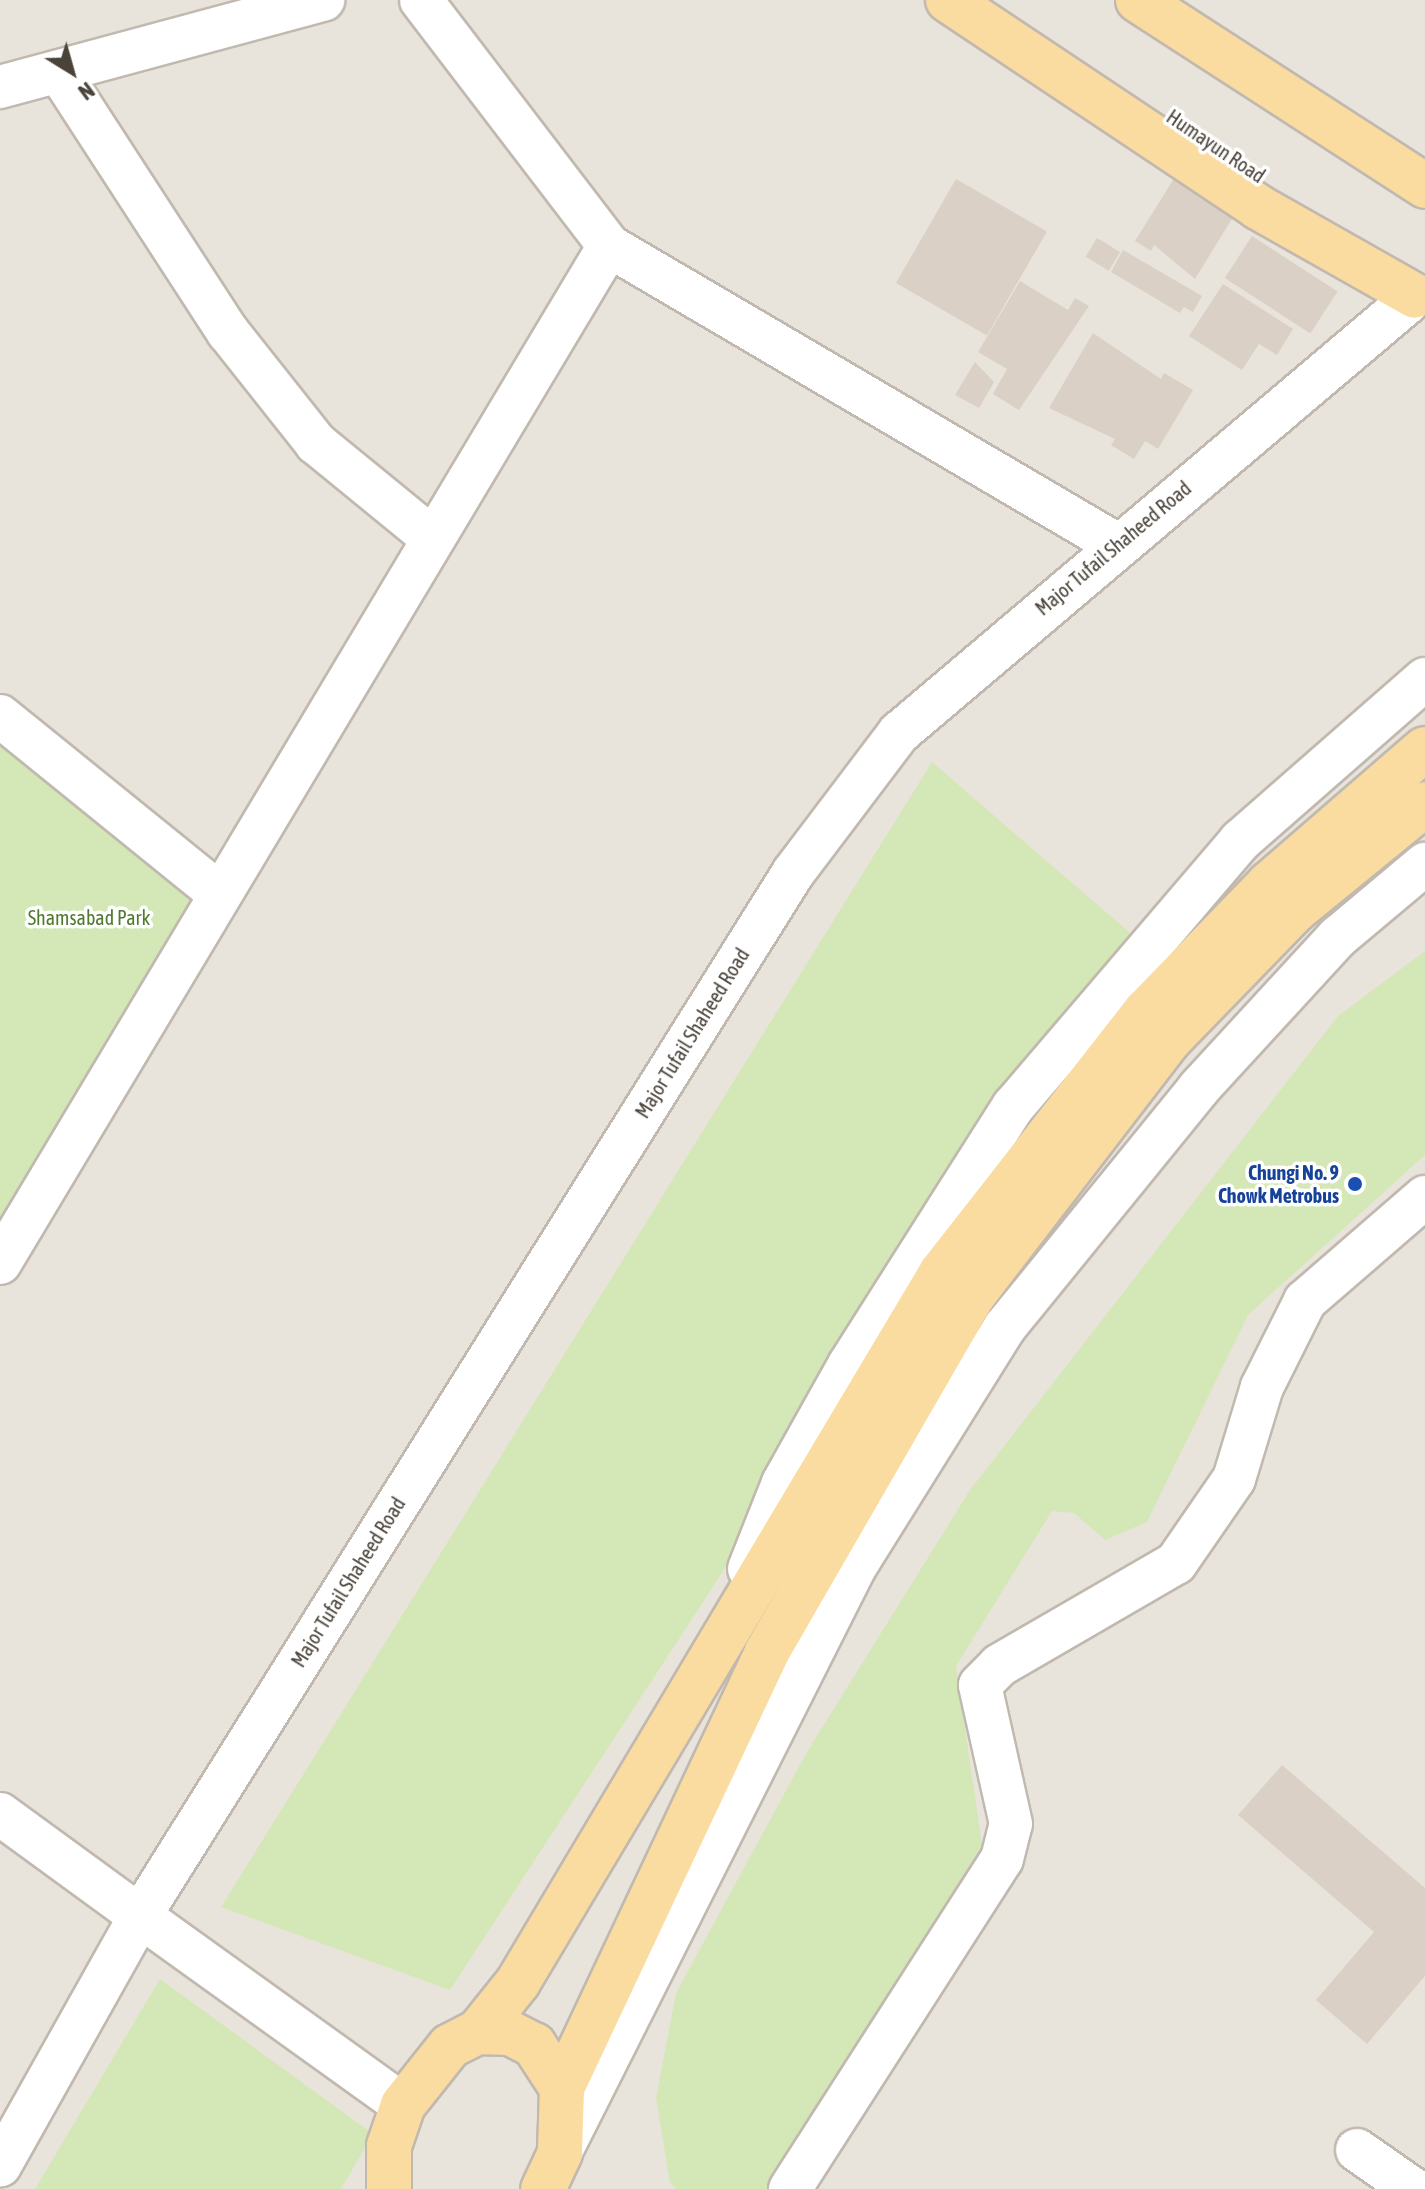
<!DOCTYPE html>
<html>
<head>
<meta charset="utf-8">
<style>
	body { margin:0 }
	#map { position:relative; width:1425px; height:2189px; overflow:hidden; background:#f5f2ec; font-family:"Asap Condensed",sans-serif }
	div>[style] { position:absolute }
	.residential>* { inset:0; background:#e9e4db; transform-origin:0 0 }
	.green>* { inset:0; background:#d4e7b7 }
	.building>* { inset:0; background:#dad0c5; transform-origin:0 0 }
	.roads { filter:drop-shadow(2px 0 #c1b9af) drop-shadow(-2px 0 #c1b9af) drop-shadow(0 2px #c1b9af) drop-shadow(0 -2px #c1b9af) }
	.minor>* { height:42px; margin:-21px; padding:0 21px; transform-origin:21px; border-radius:21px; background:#fff }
	.major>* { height:44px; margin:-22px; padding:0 22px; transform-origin:22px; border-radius:22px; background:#fadca1 }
	.dots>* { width:22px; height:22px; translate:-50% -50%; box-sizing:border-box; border:4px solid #fff; border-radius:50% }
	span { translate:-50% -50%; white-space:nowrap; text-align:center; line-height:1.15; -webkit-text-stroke:7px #fff; paint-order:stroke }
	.street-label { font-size:20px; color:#4a433a }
	.park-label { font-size:20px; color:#4f7a2e }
	.transit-label { font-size:20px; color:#164399; font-weight:700 }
	.right { translate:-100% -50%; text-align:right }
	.north { position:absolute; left:32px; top:32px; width:80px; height:80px; -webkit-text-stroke:6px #fff; paint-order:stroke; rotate:143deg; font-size:22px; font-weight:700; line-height:32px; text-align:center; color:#4a433a }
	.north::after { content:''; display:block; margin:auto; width:28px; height:36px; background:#4a433a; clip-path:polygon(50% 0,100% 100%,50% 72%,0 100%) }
</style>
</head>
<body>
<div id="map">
	<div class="residential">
		<div style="left:0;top:0;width:1425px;height:2189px"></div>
	</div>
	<div class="green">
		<div style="clip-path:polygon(0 733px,207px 895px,0 1249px)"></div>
		<div style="clip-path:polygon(932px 762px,1136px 938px,450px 1990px,221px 1907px)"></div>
		<div style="clip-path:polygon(1425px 951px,1425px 1155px,1248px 1315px,1147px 1522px,1105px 1540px,1074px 1513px,1052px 1511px,956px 1666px,982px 1845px,768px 2189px,677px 2189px,670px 2183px,656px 2098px,676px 1993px,807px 1752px,970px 1490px,1338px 1016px)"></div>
		<div style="clip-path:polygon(160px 1979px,373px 2134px,341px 2189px,35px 2189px)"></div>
	</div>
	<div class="building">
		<div style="clip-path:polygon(1178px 172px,1238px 209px,1195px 279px,1154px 245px,1151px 251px,1135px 241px)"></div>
		<div style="left:956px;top:179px;width:105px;height:120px;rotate:30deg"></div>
		<div style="left:1252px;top:236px;width:102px;height:50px;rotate:33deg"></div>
		<div style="left:1097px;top:238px;width:27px;height:22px;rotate:31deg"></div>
		<div style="clip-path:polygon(1123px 250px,1202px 296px,1193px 312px,1184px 307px,1180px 313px,1111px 272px)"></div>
		<div style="clip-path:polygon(1020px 281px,1068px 310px,1075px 298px,1089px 306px,1019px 410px,993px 394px,1007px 369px,978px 352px)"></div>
		<div style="clip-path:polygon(1223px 284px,1293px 329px,1277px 355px,1259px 344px,1242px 370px,1189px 336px)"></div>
		<div style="clip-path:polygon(1093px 333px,1161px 379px,1164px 373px,1193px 390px,1158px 449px,1145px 441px,1134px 459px,1111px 445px,1115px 439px,1049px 408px)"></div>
		<div style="clip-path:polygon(975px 362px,994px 382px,979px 408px,955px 395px)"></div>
		<div style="clip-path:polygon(1282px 1765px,1425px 1888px,1425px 1976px,1367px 2044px,1316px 2000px,1374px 1932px,1238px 1815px)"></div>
	</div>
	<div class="roads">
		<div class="minor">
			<div style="left:421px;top:0;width:310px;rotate:52.6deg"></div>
			<div style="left:609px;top:246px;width:588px;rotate:30.45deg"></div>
			<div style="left:59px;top:72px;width:310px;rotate:57deg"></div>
			<div style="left:228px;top:332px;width:142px;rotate:51.6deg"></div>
			<div style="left:316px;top:443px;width:150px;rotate:39.3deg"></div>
			<div style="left:0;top:87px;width:335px;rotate:-15.1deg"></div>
			<div style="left:0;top:716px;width:279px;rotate:39deg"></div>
			<div style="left:0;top:1263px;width:1185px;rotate:-59.09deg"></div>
			<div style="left:749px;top:1569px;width:92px;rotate:-68.4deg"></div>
			<div style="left:783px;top:1483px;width:135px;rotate:-60.8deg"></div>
			<div style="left:849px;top:1365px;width:306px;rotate:-57.6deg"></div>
			<div style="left:1013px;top:1107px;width:350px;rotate:-49.5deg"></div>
			<div style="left:1240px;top:841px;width:246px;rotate:-41.2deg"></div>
			<div style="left:0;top:1814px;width:173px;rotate:36.1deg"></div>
			<div style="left:140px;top:1916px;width:286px;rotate:119.3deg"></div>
			<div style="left:403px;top:2105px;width:324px;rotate:-144.3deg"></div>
			<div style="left:140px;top:1916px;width:1231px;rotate:-57.95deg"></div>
			<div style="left:793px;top:873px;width:176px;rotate:-52.9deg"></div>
			<div style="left:899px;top:733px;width:676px;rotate:-40.26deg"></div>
			<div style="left:1357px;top:2150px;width:68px;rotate:34.9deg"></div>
			<div style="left:560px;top:2153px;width:656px;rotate:-63.28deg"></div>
			<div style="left:855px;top:1567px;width:283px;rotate:-58deg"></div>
			<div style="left:1005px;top:1327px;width:308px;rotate:-50.9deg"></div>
			<div style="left:1199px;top:1088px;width:205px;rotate:-47.4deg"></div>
			<div style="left:1338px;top:937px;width:114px;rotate:-40deg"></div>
			<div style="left:790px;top:2189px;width:392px;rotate:-57.3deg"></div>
			<div style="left:1002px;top:1859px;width:36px;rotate:-76deg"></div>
			<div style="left:1011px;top:1824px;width:142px;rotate:-102.6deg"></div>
			<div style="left:980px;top:1685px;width:28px;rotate:-45deg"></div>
			<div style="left:1000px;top:1665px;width:203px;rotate:-30.1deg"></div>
			<div style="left:1176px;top:1563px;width:102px;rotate:-55.4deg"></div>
			<div style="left:1234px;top:1479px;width:96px;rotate:-73.1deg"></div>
			<div style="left:1262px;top:1387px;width:96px;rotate:-63.4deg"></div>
			<div style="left:1305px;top:1301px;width:159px;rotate:-40.9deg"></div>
		</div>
		<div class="major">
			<div style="left:948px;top:0;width:373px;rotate:33.7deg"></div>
			<div style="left:1258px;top:207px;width:180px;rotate:29.5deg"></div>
			<div style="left:1138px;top:0;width:342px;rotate:32.9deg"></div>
			<div style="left:478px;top:2032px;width:64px;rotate:-51.3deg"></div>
			<div style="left:518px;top:1982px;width:826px;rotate:-59.18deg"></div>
			<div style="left:941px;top:1273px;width:333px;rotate:-52deg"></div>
			<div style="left:1146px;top:1011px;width:177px;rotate:-45.9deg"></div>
			<div style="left:1269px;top:884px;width:206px;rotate:-40.9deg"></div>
			<div style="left:562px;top:2088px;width:482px;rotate:-64.8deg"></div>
			<div style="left:767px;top:1652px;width:414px;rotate:-60deg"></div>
			<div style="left:974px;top:1294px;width:322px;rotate:-52.5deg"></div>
			<div style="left:1170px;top:1039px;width:178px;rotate:-45.9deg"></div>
			<div style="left:1294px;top:911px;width:169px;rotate:-39.2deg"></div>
			<div style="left:389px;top:2189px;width:43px;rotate:-90deg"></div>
			<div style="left:389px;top:2146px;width:43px;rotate:-71.1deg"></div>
			<div style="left:403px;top:2105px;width:75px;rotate:-51.5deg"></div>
			<div style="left:450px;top:2046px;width:31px;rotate:-27deg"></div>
			<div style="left:478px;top:2032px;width:32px;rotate:2deg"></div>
			<div style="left:510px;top:2033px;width:27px;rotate:27deg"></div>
			<div style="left:534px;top:2045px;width:51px;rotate:56.9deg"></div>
			<div style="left:562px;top:2088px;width:65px;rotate:91.8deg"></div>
			<div style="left:560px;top:2153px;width:40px;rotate:115deg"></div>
		</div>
	</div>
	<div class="dots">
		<div style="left:1355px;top:1184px;background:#1a4fb4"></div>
	</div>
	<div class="street-label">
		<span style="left:1216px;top:146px;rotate:34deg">Humayun Road</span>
		<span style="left:1113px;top:548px;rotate:-40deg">Major Tufail Shaheed Road</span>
		<span style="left:692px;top:1033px;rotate:-58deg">Major Tufail Shaheed Road</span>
		<span style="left:348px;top:1582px;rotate:-58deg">Major Tufail Shaheed Road</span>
	</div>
	<div class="park-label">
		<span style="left:89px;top:917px">Shamsabad Park</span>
	</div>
	<div class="transit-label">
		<span class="right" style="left:1339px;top:1184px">Chungi No. 9<br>Chowk Metrobus</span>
	</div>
	<div class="north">N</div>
</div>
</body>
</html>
